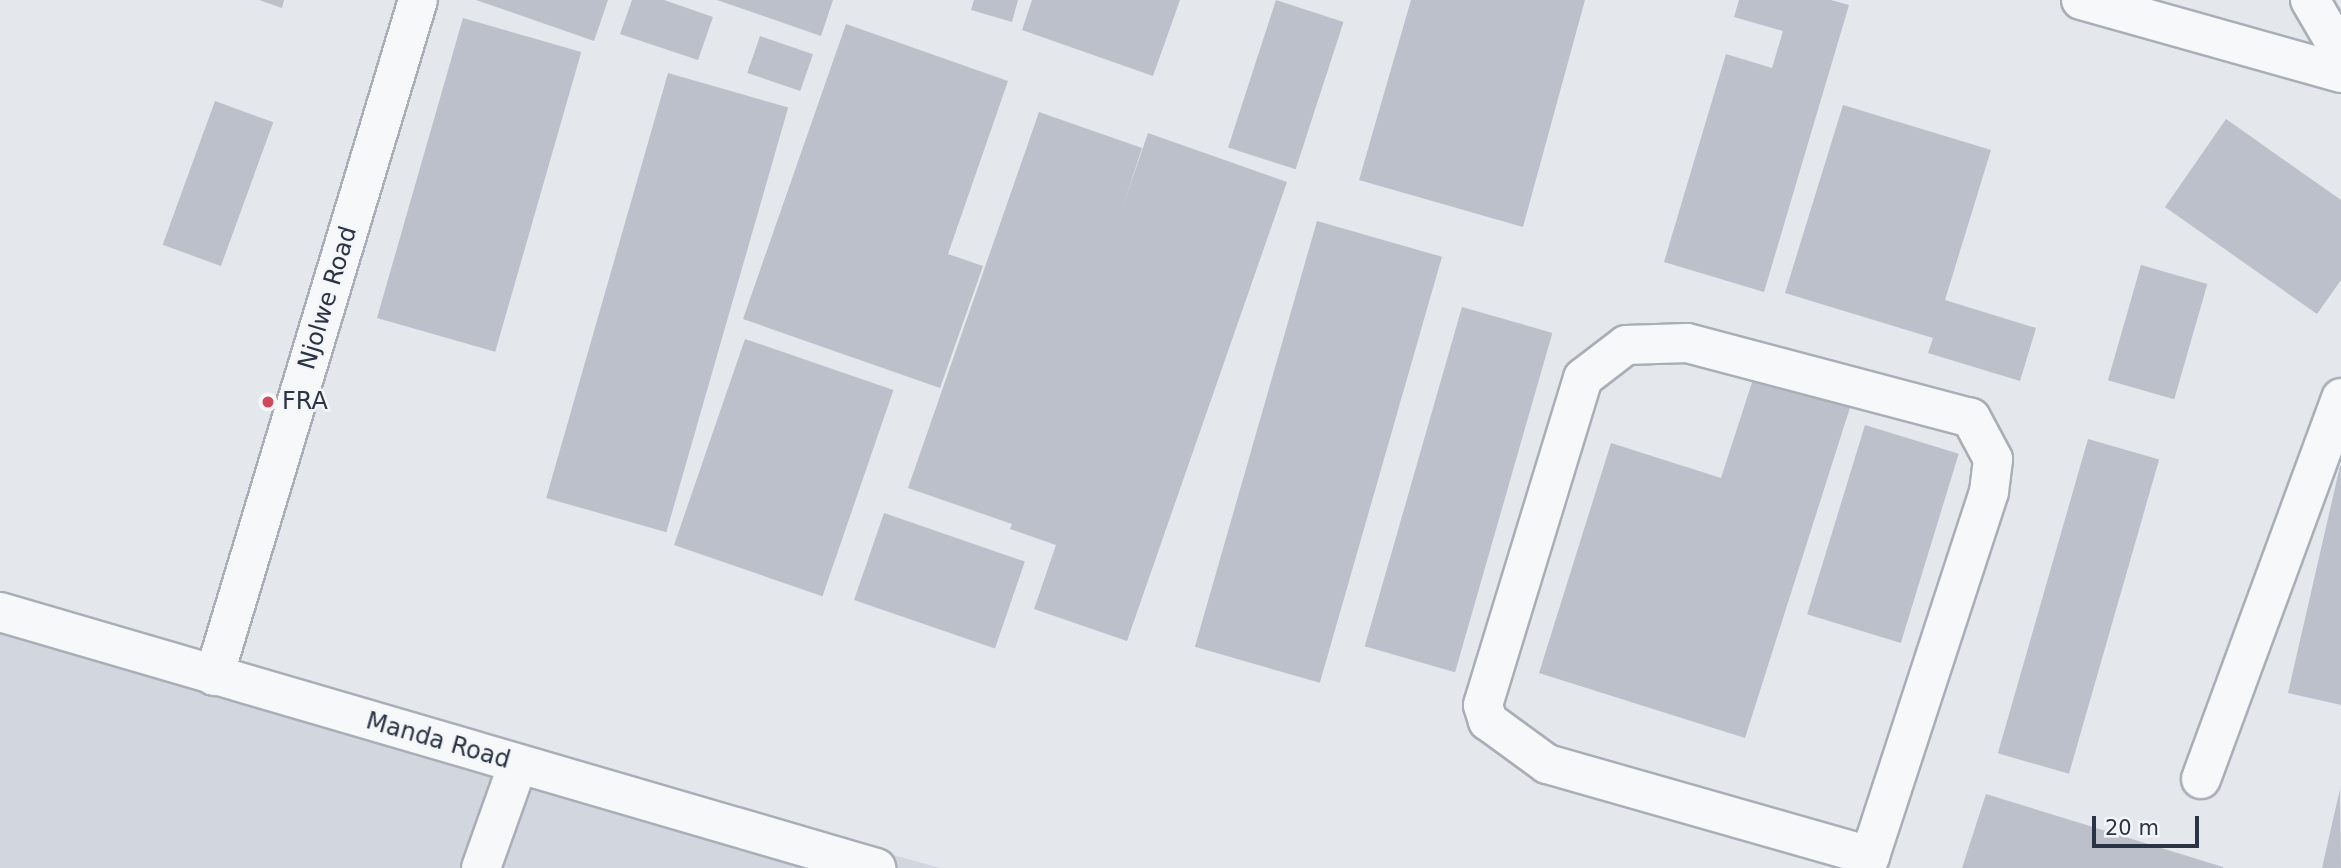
<!DOCTYPE html>
<html>
<head>
<meta charset="utf-8">
<style>
	body { margin:0 }
	#map { position:relative; width:2341px; height:868px; overflow:hidden; background:#e4e7ec; font-family:"DejaVu Sans",sans-serif }
	div>[style] { position:absolute }
	.built>* { inset:0; background:#d2d6de }
	.building>* { inset:0; background:#bbc0ca; transform-origin:0 0 }
	.roads { filter:drop-shadow(2px 0 #a9aeb7) drop-shadow(-2px 0 #a9aeb7) drop-shadow(0 2px #a9aeb7) drop-shadow(0 -2px #a9aeb7) }
	.minor>* { height:38px; margin:-19px; padding:0 19px; transform-origin:19px; border-radius:19px; background:#f7f8fa }
	.dots>* { width:19px; height:19px; translate:-50% -50%; box-sizing:border-box; border:4px solid #f4f6f9; border-radius:50% }
	span { translate:-50% -50%; white-space:nowrap; text-align:center; line-height:1.15; -webkit-text-stroke:5px #f4f6f9; paint-order:stroke }
	.street-label { font-size:24px; color:#2b3445 }
	.poi-label { font-size:24px; color:#2b3445 }
	.left { translate:0 -50%; text-align:left }
	.scale { position:absolute; left:2092px; top:816px; width:107px; height:32px; box-sizing:border-box; border:4px solid #2b3445; border-top:0; padding-left:9px; font-size:21px; line-height:24px; white-space:nowrap; color:#2b3445; -webkit-text-stroke:5px #f4f6f9; paint-order:stroke }
</style>
</head>
<body>
<div id="map">
	<div class="built">
		<div style="clip-path:polygon(0 602px,215px 665px,940px 868px,0 868px)"></div>
	</div>
	<div class="building">
		<div style="clip-path:polygon(259px 0,284px 0,282px 8px)"></div>
		<div style="clip-path:polygon(476px 0,608px 0,594px 41px)"></div>
		<div style="clip-path:polygon(632px 0,664px 0,713px 17px,698px 60px,620px 34px)"></div>
		<div style="clip-path:polygon(717px 0,833px 0,821px 36px)"></div>
		<div style="clip-path:polygon(974px 0,1018px 0,1012px 22px,971px 10px)"></div>
		<div style="clip-path:polygon(1032px 0,1180px 0,1153px 76px,1022px 30px)"></div>
		<div style="left:1276px;top:0;width:71px;height:155px;rotate:18deg"></div>
		<div style="clip-path:polygon(1411px 0,1585px 0,1523px 227px,1359px 180px)"></div>
		<div style="clip-path:polygon(1739px 0,1831px 0,1849px 5px,1764px 292px,1664px 262px,1726px 54px,1772px 68px,1783px 31px,1734px 17px)"></div>
		<div style="left:463px;top:18px;width:123px;height:312px;rotate:16deg"></div>
		<div style="clip-path:polygon(846px 24px,1008px 81px,948px 254px,983px 266px,940px 388px,743px 319px)"></div>
		<div style="left:760px;top:36px;width:56px;height:39px;rotate:19deg"></div>
		<div style="left:668px;top:73px;width:125px;height:442px;rotate:16deg"></div>
		<div style="left:215px;top:101px;width:62px;height:153px;rotate:20deg"></div>
		<div style="clip-path:polygon(1843px 105px,1991px 150px,1945px 300px,2036px 328px,2020px 381px,1928px 353px,1933px 338px,1785px 293px)"></div>
		<div style="clip-path:polygon(1039px 112px,1142px 148px,1123px 206px,1148px 133px,1287px 182px,1127px 641px,1034px 609px,1056px 545px,1010px 529px,1012px 524px,908px 488px)"></div>
		<div style="clip-path:polygon(2226px 119px,2341px 200px,2341px 280px,2317px 314px,2165px 207px)"></div>
		<div style="left:1317px;top:221px;width:130px;height:443px;rotate:16deg"></div>
		<div style="left:2141px;top:265px;width:69px;height:120px;rotate:16deg"></div>
		<div style="left:1462px;top:307px;width:94px;height:353px;rotate:16deg"></div>
		<div style="left:745px;top:339px;width:157px;height:218px;rotate:19deg"></div>
		<div style="clip-path:polygon(1757px 367px,1853px 398px,1745px 738px,1539px 673px,1611px 443px,1721px 478px)"></div>
		<div style="left:1865px;top:425px;width:98px;height:198px;rotate:17deg"></div>
		<div style="left:2088px;top:439px;width:74px;height:327px;rotate:16deg"></div>
		<div style="clip-path:polygon(2340px 466px,2341px 466px,2341px 705px,2288px 693px)"></div>
		<div style="left:884px;top:513px;width:149px;height:92px;rotate:19deg"></div>
		<div style="clip-path:polygon(2340px 789px,2341px 868px,2322px 868px)"></div>
		<div style="clip-path:polygon(1986px 794px,2223px 867px,2223px 868px,1962px 868px)"></div>
	</div>
	<div class="roads">
		<div class="minor">
			<div style="left:2081px;top:0;width:270px;rotate:15.7deg"></div>
			<div style="left:2310px;top:0;width:61px;rotate:59.7deg"></div>
			<div style="left:0;top:612px;width:913px;rotate:16.29deg"></div>
			<div style="left:214px;top:676px;width:706px;rotate:-73.21deg"></div>
			<div style="left:2201px;top:779px;width:406px;rotate:-69.8deg"></div>
			<div style="left:481px;top:868px;width:110px;rotate:-70.4deg"></div>
			<div style="left:1866px;top:868px;width:13px;rotate:-72deg"></div>
			<div style="left:1870px;top:856px;width:383px;rotate:-71.9deg"></div>
			<div style="left:1989px;top:492px;width:33px;rotate:-83deg"></div>
			<div style="left:1993px;top:459px;width:47px;rotate:-118.2deg"></div>
			<div style="left:1971px;top:418px;width:294px;rotate:-165.2deg"></div>
			<div style="left:1687px;top:343px;width:61px;rotate:178.1deg"></div>
			<div style="left:1626px;top:345px;width:54px;rotate:142.5deg"></div>
			<div style="left:1583px;top:378px;width:342px;rotate:107deg"></div>
			<div style="left:1483px;top:705px;width:17px;rotate:73deg"></div>
			<div style="left:1488px;top:721px;width:73px;rotate:36.1deg"></div>
			<div style="left:1547px;top:764px;width:336px;rotate:15.9deg"></div>
		</div>
	</div>
	<div class="dots">
		<div style="left:268px;top:402px;background:#d1495b"></div>
	</div>
	<div class="street-label">
		<span style="left:328px;top:298px;rotate:-73deg">Njolwe Road</span>
		<span style="left:438px;top:741px;rotate:16deg">Manda Road</span>
	</div>
	<div class="poi-label">
		<span class="left" style="left:282px;top:402px">FRA</span>
	</div>
	<div class="scale">20 m</div>
</div>
</body>
</html>
